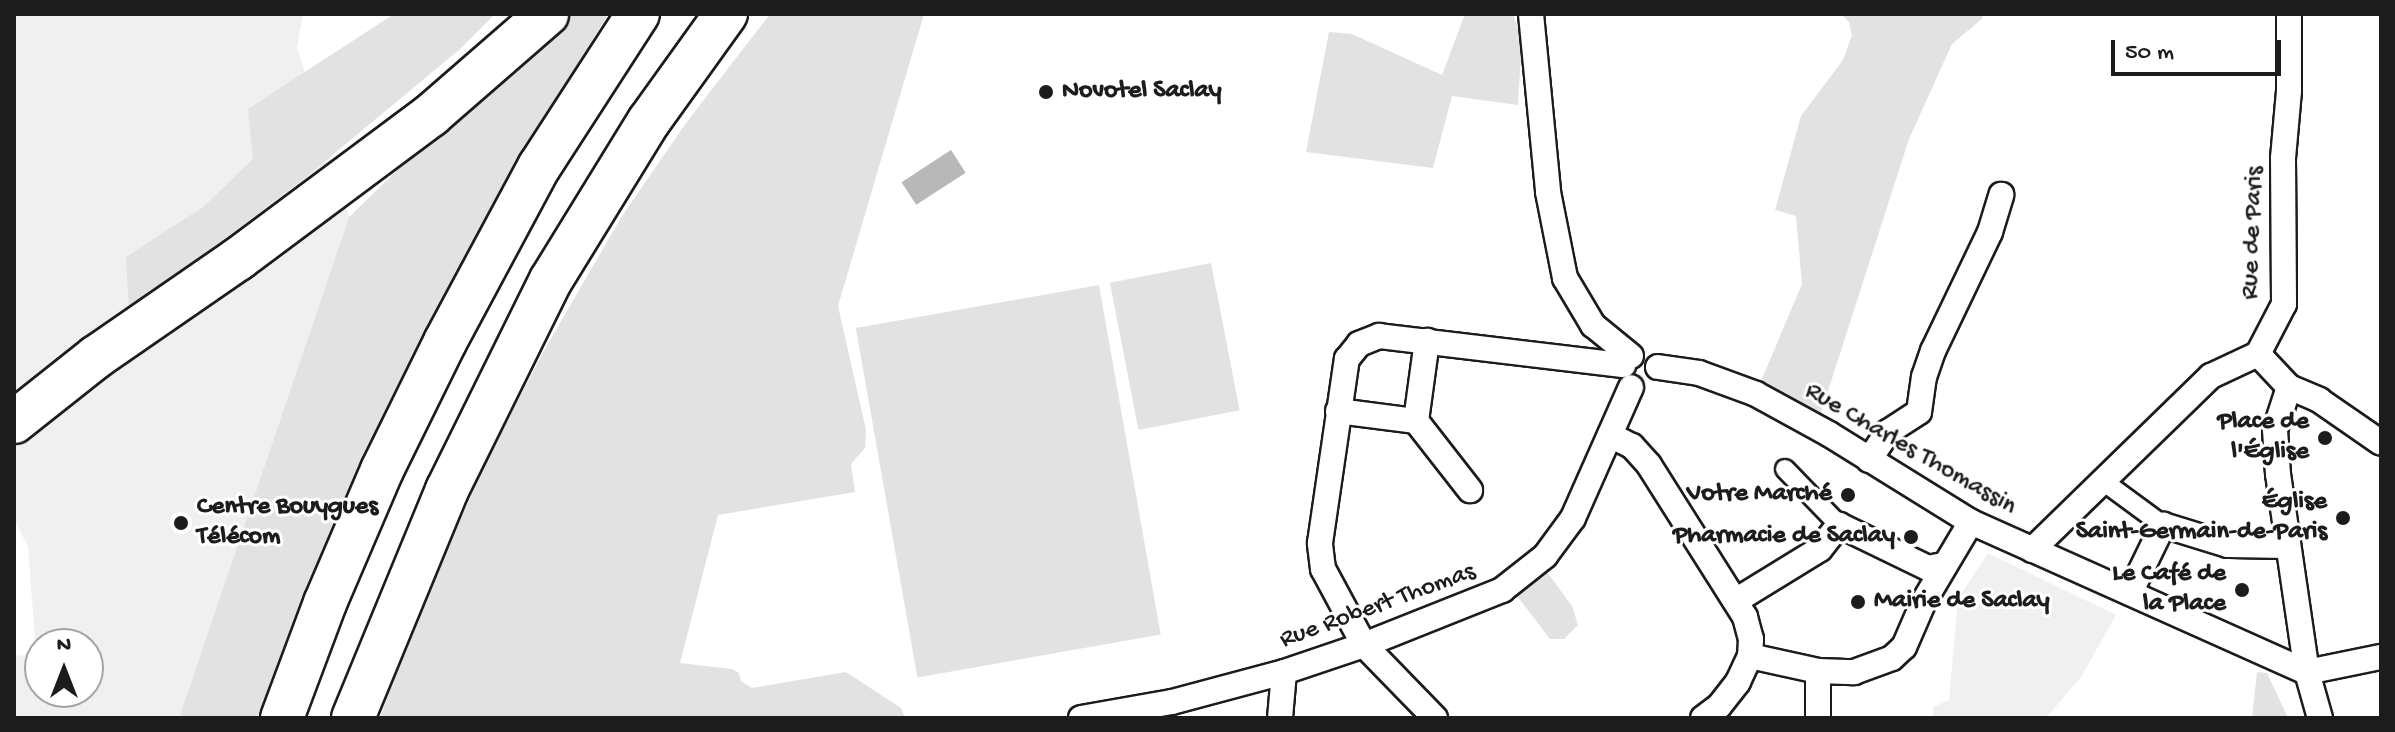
<!DOCTYPE html>
<html>
<head>
<meta charset="utf-8">
<style>
	body { margin:0 }
	#map { position:relative; width:2395px; height:732px; overflow:hidden; background:#fff; font-family:"Gochi Hand",sans-serif }
	div>[style] { position:absolute }
	.built>* { inset:0; background:#f0f0f0 }
	.green>* { inset:0; background:#e2e2e2; transform-origin:0 0 }
	.water>* { inset:0; background:#b8b8b8; transform-origin:0 0 }
	.roads { filter:drop-shadow(2px 0 #1c1c1c) drop-shadow(-2px 0 #1c1c1c) drop-shadow(0 2px #1c1c1c) drop-shadow(0 -2px #1c1c1c) }
	.pedestrian>* { height:18px; margin:-9px; padding:0 9px; transform-origin:9px; border-radius:9px; background:#fff }
	.minor>* { height:24px; margin:-12px; padding:0 12px; transform-origin:12px; border-radius:12px; background:#fff }
	.trunk>* { height:42px; margin:-21px; padding:0 21px; transform-origin:21px; border-radius:21px; background:#fff }
	.dots>* { width:22px; height:22px; translate:-50% -50%; box-sizing:border-box; border:4px solid #fff; border-radius:50% }
	span { translate:-50% -50%; white-space:nowrap; text-align:center; line-height:1.15; -webkit-text-stroke:6px #fff; paint-order:stroke }
	.poi-label { font-size:26px; color:#1c1c1c; font-weight:700 }
	.left { translate:0 -50%; text-align:left }
	.right { translate:-100% -50%; text-align:right }
	.street-label { font-size:26px; color:#1c1c1c }
	.frame { position:absolute; inset:0; border:16px solid #1c1c1c; pointer-events:none }
	.north { position:absolute; left:24px; top:628px; width:80px; height:80px; box-sizing:border-box; background:#fff; border:2px solid #a4a4a4; border-radius:50%; rotate:0deg; font-size:22px; font-weight:700; line-height:32px; text-align:center; color:#1c1c1c }
	.north::after { content:''; display:block; margin:auto; width:28px; height:36px; background:#1c1c1c; clip-path:polygon(50% 0,100% 100%,50% 72%,0 100%) }
	.scale { position:absolute; left:2111px; top:40px; width:170px; height:36px; box-sizing:border-box; border:4px solid #1c1c1c; border-top:0; padding-left:10px; font-size:24px; line-height:28px; white-space:nowrap; color:#1c1c1c; -webkit-text-stroke:6px #fff; paint-order:stroke }
</style>
</head>
<body>
<div id="map">
	<div class="built">
		<div style="clip-path:polygon(evenodd,14px 14px,303px 14px,297px 47px,349px 217px,179px 718px,14px 718px,14px 656px,36px 654px,28px 547px,14px 519px,14px 14px,40px 644px,88px 644px,88px 692px,40px 692px,40px 644px)"></div>
		<div style="clip-path:polygon(1988px 553px,2116px 615px,2081px 677px,2046px 718px,1933px 718px,1933px 707px,1949px 700px,1958px 599px)"></div>
	</div>
	<div class="green">
		<div style="clip-path:polygon(394px 14px,495px 14px,460px 49px,306px 177px,129px 311px,126px 257px,203px 207px,253px 159px,248px 109px)"></div>
		<div style="clip-path:polygon(559px 14px,608px 14px,480px 227px,405px 376px,337px 522px,261px 718px,179px 718px,349px 217px)"></div>
		<div style="clip-path:polygon(770px 14px,924px 14px,838px 306px,866px 430px,865px 448px,851px 464px,855px 492px,718px 515px,680px 663px,732px 669px,739px 673px,741px 681px,752px 688px,846px 672px,901px 708px,905px 718px,380px 718px,408px 639px,483px 468px,542px 354px,622px 216px,686px 123px)"></div>
		<div style="clip-path:polygon(1465px 14px,1513px 14px,1522px 39px,1518px 105px,1452px 96px,1433px 168px,1306px 152px,1329px 32px,1352px 34px,1442px 75px)"></div>
		<div style="clip-path:polygon(1841px 14px,1981px 14px,1983px 18px,1952px 44px,1909px 139px,1819px 419px,1761px 381px,1802px 284px,1796px 216px,1775px 210px,1801px 116px,1843px 60px,1852px 35px,1849px 22px)"></div>
		<div style="left:1211px;top:263px;width:150px;height:103px;rotate:79deg"></div>
		<div style="left:1099px;top:285px;width:355px;height:247px;rotate:80deg"></div>
		<div style="clip-path:polygon(1545px 569px,1572px 606px,1578px 625px,1564px 639px,1550px 639px,1514px 592px)"></div>
		<div style="clip-path:polygon(2257px 672px,2267px 673px,2288px 718px,2252px 718px)"></div>
	</div>
	<div class="water">
		<div style="left:951px;top:150px;width:27px;height:59px;rotate:57deg"></div>
	</div>
	<div class="roads">
		<div class="pedestrian">
			<div style="left:1785px;top:469px;width:78px;rotate:46deg"></div>
			<div style="left:2103px;top:481px;width:74px;rotate:36.3deg"></div>
		</div>
		<div class="minor">
			<div style="left:1531px;top:14px;width:179px;rotate:84.5deg"></div>
			<div style="left:1548px;top:192px;width:88px;rotate:78.8deg"></div>
			<div style="left:1565px;top:278px;width:55px;rotate:59.2deg"></div>
			<div style="left:1593px;top:325px;width:49px;rotate:39.2deg"></div>
			<div style="left:2289px;top:14px;width:77px;rotate:90deg"></div>
			<div style="left:2289px;top:91px;width:67px;rotate:95.1deg"></div>
			<div style="left:2283px;top:158px;width:146px;rotate:89.6deg"></div>
			<div style="left:2284px;top:304px;width:56px;rotate:117.5deg"></div>
			<div style="left:2258px;top:354px;width:45px;rotate:46.8deg"></div>
			<div style="left:1658px;top:367px;width:41px;rotate:8.3deg"></div>
			<div style="left:1699px;top:373px;width:61px;rotate:20.2deg"></div>
			<div style="left:1756px;top:394px;width:83px;rotate:28.7deg"></div>
			<div style="left:1829px;top:434px;width:167px;rotate:31.8deg"></div>
			<div style="left:1971px;top:522px;width:368px;rotate:24.1deg"></div>
			<div style="left:2289px;top:387px;width:45px;rotate:108deg"></div>
			<div style="left:2275px;top:430px;width:44px;rotate:86.1deg"></div>
			<div style="left:2278px;top:474px;width:200px;rotate:81.7deg"></div>
			<div style="left:2307px;top:672px;width:48px;rotate:74.2deg"></div>
			<div style="left:2289px;top:387px;width:33px;rotate:23deg"></div>
			<div style="left:2319px;top:400px;width:75px;rotate:34.7deg"></div>
			<div style="left:1338px;top:411px;width:79px;rotate:7.3deg"></div>
			<div style="left:1416px;top:421px;width:81px;rotate:-82.2deg"></div>
			<div style="left:1416px;top:421px;width:88px;rotate:52deg"></div>
			<div style="left:1610px;top:435px;width:25px;rotate:27deg"></div>
			<div style="left:1632px;top:446px;width:25px;rotate:48deg"></div>
			<div style="left:1649px;top:465px;width:180px;rotate:57.7deg"></div>
			<div style="left:1745px;top:617px;width:23px;rotate:75deg"></div>
			<div style="left:1751px;top:639px;width:17px;rotate:93deg"></div>
			<div style="left:1750px;top:656px;width:29px;rotate:115deg"></div>
			<div style="left:1738px;top:682px;width:31px;rotate:128deg"></div>
			<div style="left:1719px;top:706px;width:20px;rotate:143deg"></div>
			<div style="left:1869px;top:460px;width:34px;rotate:-56deg"></div>
			<div style="left:1888px;top:432px;width:37px;rotate:-33deg"></div>
			<div style="left:1919px;top:412px;width:35px;rotate:-82deg"></div>
			<div style="left:1924px;top:377px;width:28px;rotate:-71deg"></div>
			<div style="left:1933px;top:351px;width:132px;rotate:-64.4deg"></div>
			<div style="left:1990px;top:232px;width:39px;rotate:-73deg"></div>
			<div style="left:2032px;top:550px;width:250px;rotate:-44.2deg"></div>
			<div style="left:2211px;top:376px;width:52px;rotate:-25.1deg"></div>
			<div style="left:2130px;top:593px;width:76px;rotate:-64.1deg"></div>
			<div style="left:2163px;top:525px;width:68px;rotate:17.1deg"></div>
			<div style="left:2228px;top:545px;width:60px;rotate:1deg"></div>
			<div style="left:1737px;top:600px;width:97px;rotate:-31.6deg"></div>
			<div style="left:1820px;top:549px;width:31px;rotate:-52deg"></div>
			<div style="left:1839px;top:525px;width:99px;rotate:25.8deg"></div>
			<div style="left:1928px;top:568px;width:15px;rotate:-11deg"></div>
			<div style="left:1750px;top:656px;width:70px;rotate:12.4deg"></div>
			<div style="left:1818px;top:671px;width:36px;rotate:2deg"></div>
			<div style="left:1854px;top:672px;width:40px;rotate:-20.2deg"></div>
			<div style="left:1892px;top:658px;width:16px;rotate:-43deg"></div>
			<div style="left:1904px;top:647px;width:50px;rotate:-66.5deg"></div>
			<div style="left:1924px;top:601px;width:92px;rotate:-59.3deg"></div>
			<div style="left:2307px;top:672px;width:76px;rotate:-11.5deg"></div>
			<div style="left:1081px;top:718px;width:92px;rotate:-10deg"></div>
			<div style="left:1172px;top:702px;width:116px;rotate:-15deg"></div>
			<div style="left:1284px;top:672px;width:84px;rotate:-18.6deg"></div>
			<div style="left:1364px;top:645px;width:149px;rotate:-21.7deg"></div>
			<div style="left:1502px;top:590px;width:55px;rotate:-38.3deg"></div>
			<div style="left:1545px;top:556px;width:47px;rotate:-53.6deg"></div>
			<div style="left:1573px;top:518px;width:143px;rotate:-66.1deg"></div>
			<div style="left:1280px;top:718px;width:46px;rotate:-85deg"></div>
			<div style="left:1435px;top:718px;width:102px;rotate:-134.2deg"></div>
			<div style="left:1364px;top:645px;width:86px;rotate:-118.3deg"></div>
			<div style="left:1323px;top:569px;width:26px;rotate:-97deg"></div>
			<div style="left:1320px;top:543px;width:186px;rotate:-81.7deg"></div>
			<div style="left:1347px;top:359px;width:19px;rotate:-51deg"></div>
			<div style="left:1359px;top:344px;width:22px;rotate:-22deg"></div>
			<div style="left:1379px;top:336px;width:246px;rotate:6.8deg"></div>
			<div style="left:1818px;top:718px;width:47px;rotate:-90deg"></div>
		</div>
		<div class="trunk">
			<div style="left:14px;top:422px;width:105px;rotate:-38.4deg"></div>
			<div style="left:96px;top:357px;width:173px;rotate:-34.6deg"></div>
			<div style="left:238px;top:259px;width:241px;rotate:-36.7deg"></div>
			<div style="left:431px;top:115px;width:154px;rotate:-41deg"></div>
			<div style="left:282px;top:718px;width:123px;rotate:-69.5deg"></div>
			<div style="left:325px;top:603px;width:145px;rotate:-66.8deg"></div>
			<div style="left:382px;top:470px;width:143px;rotate:-63.8deg"></div>
			<div style="left:445px;top:342px;width:199px;rotate:-61.8deg"></div>
			<div style="left:539px;top:167px;width:182px;rotate:-57.1deg"></div>
			<div style="left:353px;top:718px;width:247px;rotate:-67.6deg"></div>
			<div style="left:447px;top:490px;width:234px;rotate:-63.7deg"></div>
			<div style="left:551px;top:280px;width:187px;rotate:-58.4deg"></div>
			<div style="left:649px;top:121px;width:132px;rotate:-54.3deg"></div>
		</div>
	</div>
	<div class="dots">
		<div style="left:1046px;top:92px;background:#1c1c1c"></div>
		<div style="left:2325px;top:438px;background:#1c1c1c"></div>
		<div style="left:1848px;top:495px;background:#1c1c1c"></div>
		<div style="left:2343px;top:518px;background:#1c1c1c"></div>
		<div style="left:181px;top:523px;background:#1c1c1c"></div>
		<div style="left:1911px;top:537px;background:#1c1c1c"></div>
		<div style="left:2242px;top:590px;background:#1c1c1c"></div>
		<div style="left:1858px;top:602px;background:#1c1c1c"></div>
	</div>
	<div class="poi-label">
		<span class="left" style="left:1062px;top:92px">Novotel Saclay</span>
		<span class="right" style="left:2309px;top:438px">Place de<br>l'Église</span>
		<span class="right" style="left:1832px;top:495px">Votre Marché</span>
		<span class="right" style="left:2327px;top:518px">Église<br>Saint-Germain-de-Paris</span>
		<span class="left" style="left:197px;top:523px">Centre Bouygues<br>Télécom</span>
		<span class="right" style="left:1895px;top:537px">Pharmacie de Saclay</span>
		<span class="right" style="left:2226px;top:590px">Le Café de<br>la Place</span>
		<span class="left" style="left:1874px;top:602px">Mairie de Saclay</span>
	</div>
	<div class="street-label">
		<span style="left:2254px;top:233px;rotate:-88deg">Rue de Paris</span>
		<span style="left:1910px;top:450px;rotate:30deg">Rue Charles Thomassin</span>
		<span style="left:1378px;top:607px;rotate:-20deg">Rue Robert Thomas</span>
	</div>
	<div class="frame"></div>
	<div class="north">N</div>
	<div class="scale">50 m</div>
</div>
</body>
</html>
